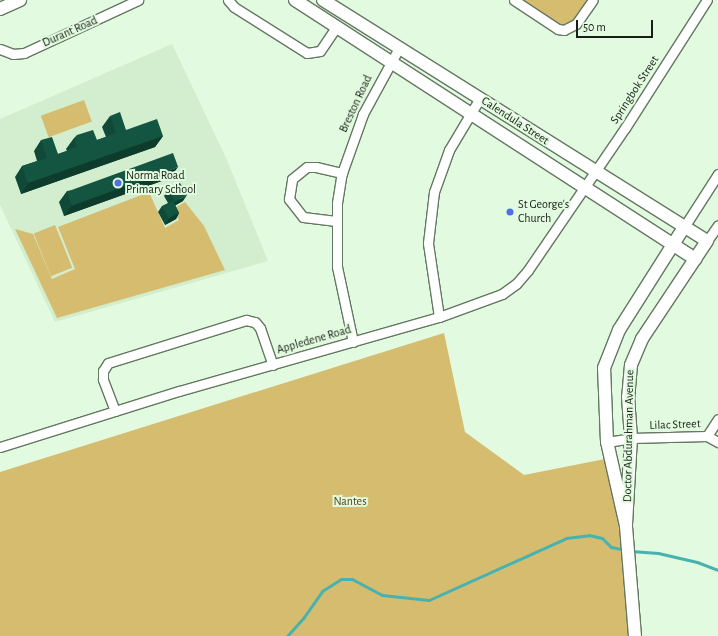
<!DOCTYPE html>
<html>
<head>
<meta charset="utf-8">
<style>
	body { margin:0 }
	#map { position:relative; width:718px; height:636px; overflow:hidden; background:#e2fadf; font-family:"Alegreya Sans",sans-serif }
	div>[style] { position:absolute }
	.built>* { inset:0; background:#d2eece }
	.green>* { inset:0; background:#d6bc6f; transform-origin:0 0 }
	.stream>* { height:3px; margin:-1.5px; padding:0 1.5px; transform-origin:1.5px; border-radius:1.5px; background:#46b3b0 }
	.roads { filter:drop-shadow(1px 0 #637861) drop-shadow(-1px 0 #637861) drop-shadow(0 1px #637861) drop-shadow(0 -1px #637861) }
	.minor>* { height:9px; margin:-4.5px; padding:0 4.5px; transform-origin:4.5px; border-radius:4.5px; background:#fff }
	.tertiary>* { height:12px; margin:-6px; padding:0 6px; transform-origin:6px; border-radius:6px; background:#fff }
	.wall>* { inset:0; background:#104937 }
	.shaded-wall>* { inset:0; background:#0d3c2d }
	.building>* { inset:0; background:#135540; transform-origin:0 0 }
	.dots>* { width:11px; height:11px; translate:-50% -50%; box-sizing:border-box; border:2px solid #e2fadf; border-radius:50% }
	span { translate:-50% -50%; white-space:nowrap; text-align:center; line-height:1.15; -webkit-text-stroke:4px #e2fadf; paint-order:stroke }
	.street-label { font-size:12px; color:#171f16 }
	.poi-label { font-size:12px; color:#171f16 }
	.left { translate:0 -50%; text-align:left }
	.park-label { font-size:12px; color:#504319 }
	.scale { position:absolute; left:576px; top:20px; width:77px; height:18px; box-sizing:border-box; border:2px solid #171f16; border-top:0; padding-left:5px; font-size:12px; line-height:14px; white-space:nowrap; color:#171f16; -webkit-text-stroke:3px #e2fadf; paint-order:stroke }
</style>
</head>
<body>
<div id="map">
	<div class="built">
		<div style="clip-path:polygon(172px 44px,227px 160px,268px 261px,55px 322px,0 205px,0 119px)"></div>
	</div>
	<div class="green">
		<div style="clip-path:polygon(514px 0,593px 0,587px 10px,564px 30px)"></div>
		<div style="left:84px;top:100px;width:23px;height:46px;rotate:70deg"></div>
		<div style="clip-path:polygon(149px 192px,165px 228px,179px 220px,173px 209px,185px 202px,204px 226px,225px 270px,57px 318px,15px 229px,33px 234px,52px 279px,75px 269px,58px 227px)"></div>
		<div style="left:55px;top:225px;width:46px;height:23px;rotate:68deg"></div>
		<div style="clip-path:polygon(444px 333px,465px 432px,524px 475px,610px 458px,633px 636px,0 636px,0 472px)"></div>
	</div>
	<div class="stream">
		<div style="left:631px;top:551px;width:27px;rotate:4deg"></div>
		<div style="left:658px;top:553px;width:40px;rotate:13deg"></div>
		<div style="left:697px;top:562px;width:22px;rotate:21deg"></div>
		<div style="left:287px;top:636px;width:25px;rotate:-48deg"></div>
		<div style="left:304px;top:617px;width:32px;rotate:-55deg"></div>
		<div style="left:322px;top:591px;width:22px;rotate:-32deg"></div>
		<div style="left:341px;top:579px;width:11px"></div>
		<div style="left:352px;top:579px;width:34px;rotate:28deg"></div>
		<div style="left:382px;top:595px;width:47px;rotate:6.1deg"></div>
		<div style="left:429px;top:600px;width:150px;rotate:-24.3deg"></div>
		<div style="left:566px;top:538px;width:23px;rotate:-7deg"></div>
		<div style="left:589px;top:535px;width:13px;rotate:13deg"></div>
		<div style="left:602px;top:538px;width:13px;rotate:45deg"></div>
		<div style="left:611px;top:547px;width:15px;rotate:11deg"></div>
	</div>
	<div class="roads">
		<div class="minor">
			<div style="left:228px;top:0;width:9px;rotate:49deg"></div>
			<div style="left:234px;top:7px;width:86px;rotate:32.2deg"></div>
			<div style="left:307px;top:53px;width:13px;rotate:-9deg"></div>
			<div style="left:320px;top:51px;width:30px;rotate:-56deg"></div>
			<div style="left:514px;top:0;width:53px;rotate:33.4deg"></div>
			<div style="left:558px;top:29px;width:6px;rotate:9deg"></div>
			<div style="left:564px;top:30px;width:13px;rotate:-27deg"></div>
			<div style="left:576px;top:24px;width:29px;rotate:-55deg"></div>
			<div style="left:0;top:49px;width:14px;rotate:21deg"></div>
			<div style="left:13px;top:54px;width:11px;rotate:-5deg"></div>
			<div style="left:24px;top:53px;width:126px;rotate:-24.9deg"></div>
			<div style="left:336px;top:221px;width:33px;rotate:-173deg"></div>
			<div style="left:303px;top:217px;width:23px;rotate:-128deg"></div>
			<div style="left:289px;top:199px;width:20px;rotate:-81deg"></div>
			<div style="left:292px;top:179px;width:19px;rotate:-39deg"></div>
			<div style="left:307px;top:167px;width:9px"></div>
			<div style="left:316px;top:167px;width:27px;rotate:13deg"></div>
			<div style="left:684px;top:227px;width:63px;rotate:-57.3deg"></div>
			<div style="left:707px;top:241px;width:19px;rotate:-55deg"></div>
			<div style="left:439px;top:317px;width:75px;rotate:-98.5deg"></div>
			<div style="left:428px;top:243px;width:51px;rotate:-83.3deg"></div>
			<div style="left:434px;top:192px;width:45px;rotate:-70.3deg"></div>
			<div style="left:449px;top:150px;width:61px;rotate:-59.2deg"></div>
			<div style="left:353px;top:342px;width:77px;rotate:-102deg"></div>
			<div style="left:337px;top:267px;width:64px;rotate:-90deg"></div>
			<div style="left:337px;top:203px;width:30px;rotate:-81deg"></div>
			<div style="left:342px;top:173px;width:63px;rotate:-70.4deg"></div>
			<div style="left:363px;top:114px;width:75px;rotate:-61.4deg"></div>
			<div style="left:115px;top:411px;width:34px;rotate:-111deg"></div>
			<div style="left:103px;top:379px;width:8px;rotate:-90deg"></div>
			<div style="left:103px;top:371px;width:9px;rotate:-58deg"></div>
			<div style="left:108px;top:363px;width:145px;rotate:-17.3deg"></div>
			<div style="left:246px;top:320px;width:9px;rotate:13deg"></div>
			<div style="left:255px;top:322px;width:8px;rotate:50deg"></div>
			<div style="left:260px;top:328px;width:39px;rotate:71deg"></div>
			<div style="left:707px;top:436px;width:20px;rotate:-57deg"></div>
			<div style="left:607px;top:442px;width:24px;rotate:-9deg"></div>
			<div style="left:631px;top:438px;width:76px;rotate:-1.5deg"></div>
			<div style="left:707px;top:436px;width:13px;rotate:29deg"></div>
			<div style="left:0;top:447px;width:188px;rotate:-17.4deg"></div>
			<div style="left:179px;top:391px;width:270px;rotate:-15.9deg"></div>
			<div style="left:439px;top:317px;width:67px;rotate:-20.1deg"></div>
			<div style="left:502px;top:294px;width:17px;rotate:-36deg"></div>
			<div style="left:516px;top:284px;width:18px;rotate:-49deg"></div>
			<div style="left:528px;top:270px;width:172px;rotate:-55.7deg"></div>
			<div style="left:625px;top:128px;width:152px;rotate:-57.4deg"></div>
		</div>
		<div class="tertiary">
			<div style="left:295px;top:0;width:477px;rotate:32.9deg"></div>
			<div style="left:323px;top:0;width:453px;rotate:32.1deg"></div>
			<div style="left:707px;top:241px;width:118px;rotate:123.6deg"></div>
			<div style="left:642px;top:339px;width:28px;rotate:113deg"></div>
			<div style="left:631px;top:365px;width:32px;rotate:95deg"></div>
			<div style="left:628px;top:397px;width:41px;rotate:85.8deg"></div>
			<div style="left:631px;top:438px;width:88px;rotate:93.3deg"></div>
			<div style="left:0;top:9px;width:22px;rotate:-24deg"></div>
			<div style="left:635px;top:636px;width:110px;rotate:-94.7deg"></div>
			<div style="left:626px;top:526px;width:86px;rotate:-102.7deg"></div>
			<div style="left:607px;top:442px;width:74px;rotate:-92.3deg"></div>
			<div style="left:604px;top:368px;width:41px;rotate:-68.5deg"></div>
			<div style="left:619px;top:330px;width:122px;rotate:-57.7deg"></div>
		</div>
	</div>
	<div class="wall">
		<div style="clip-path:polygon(110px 116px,126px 130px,163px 136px,155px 147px,21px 194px,15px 177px,22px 166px,37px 161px,34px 151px,41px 140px,58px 154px,67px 151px,66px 149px,74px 138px,97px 140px,106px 137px,102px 127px)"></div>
		<div style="clip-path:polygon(170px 178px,64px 216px,59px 202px,67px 191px)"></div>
		<div style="clip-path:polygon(168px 190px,183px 201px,175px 205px,179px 213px,176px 219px,165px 225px,158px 212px,162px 206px,168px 203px,164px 196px)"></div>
	</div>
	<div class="shaded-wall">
		<div style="clip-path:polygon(163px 136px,155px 147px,21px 194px,28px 183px)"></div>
		<div style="clip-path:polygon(178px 167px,170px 178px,64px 216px,72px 205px)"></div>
		<div style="clip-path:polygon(187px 195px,183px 201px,171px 208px,175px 202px)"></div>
		<div style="clip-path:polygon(179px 213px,176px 219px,165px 225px,169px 219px)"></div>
	</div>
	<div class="building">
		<div style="clip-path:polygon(120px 112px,126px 130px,157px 119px,163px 136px,28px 183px,22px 166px,47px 158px,41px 140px,52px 137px,58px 154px,77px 147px,74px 138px,77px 135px,93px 130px,97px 140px,116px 133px,110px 116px)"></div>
		<div style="left:173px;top:153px;width:15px;height:113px;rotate:70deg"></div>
		<div style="left:180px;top:183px;width:14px;height:14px;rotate:60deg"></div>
		<div style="left:173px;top:201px;width:13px;height:12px;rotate:63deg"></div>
	</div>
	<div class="dots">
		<div style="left:118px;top:183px;background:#4e70e4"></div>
		<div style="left:510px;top:212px;background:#4e70e4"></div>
	</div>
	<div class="street-label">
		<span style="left:70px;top:32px;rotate:-24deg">Durant Road</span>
		<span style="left:635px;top:90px;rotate:-57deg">Springbok Street</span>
		<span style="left:356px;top:104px;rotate:-65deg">Breston Road</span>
		<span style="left:515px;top:121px;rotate:33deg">Calendula Street</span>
		<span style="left:314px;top:340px;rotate:-16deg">Appledene Road</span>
		<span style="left:675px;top:425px;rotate:-2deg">Lilac Street</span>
		<span style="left:629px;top:436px;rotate:-89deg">Doctor Abdurahman Avenue</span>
	</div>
	<div class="poi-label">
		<span class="left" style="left:126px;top:183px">Norma Road<br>Primary School</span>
		<span class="left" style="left:518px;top:212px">St George's<br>Church</span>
	</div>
	<div class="park-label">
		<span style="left:350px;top:502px">Nantes</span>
	</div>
	<div class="scale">50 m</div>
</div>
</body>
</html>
